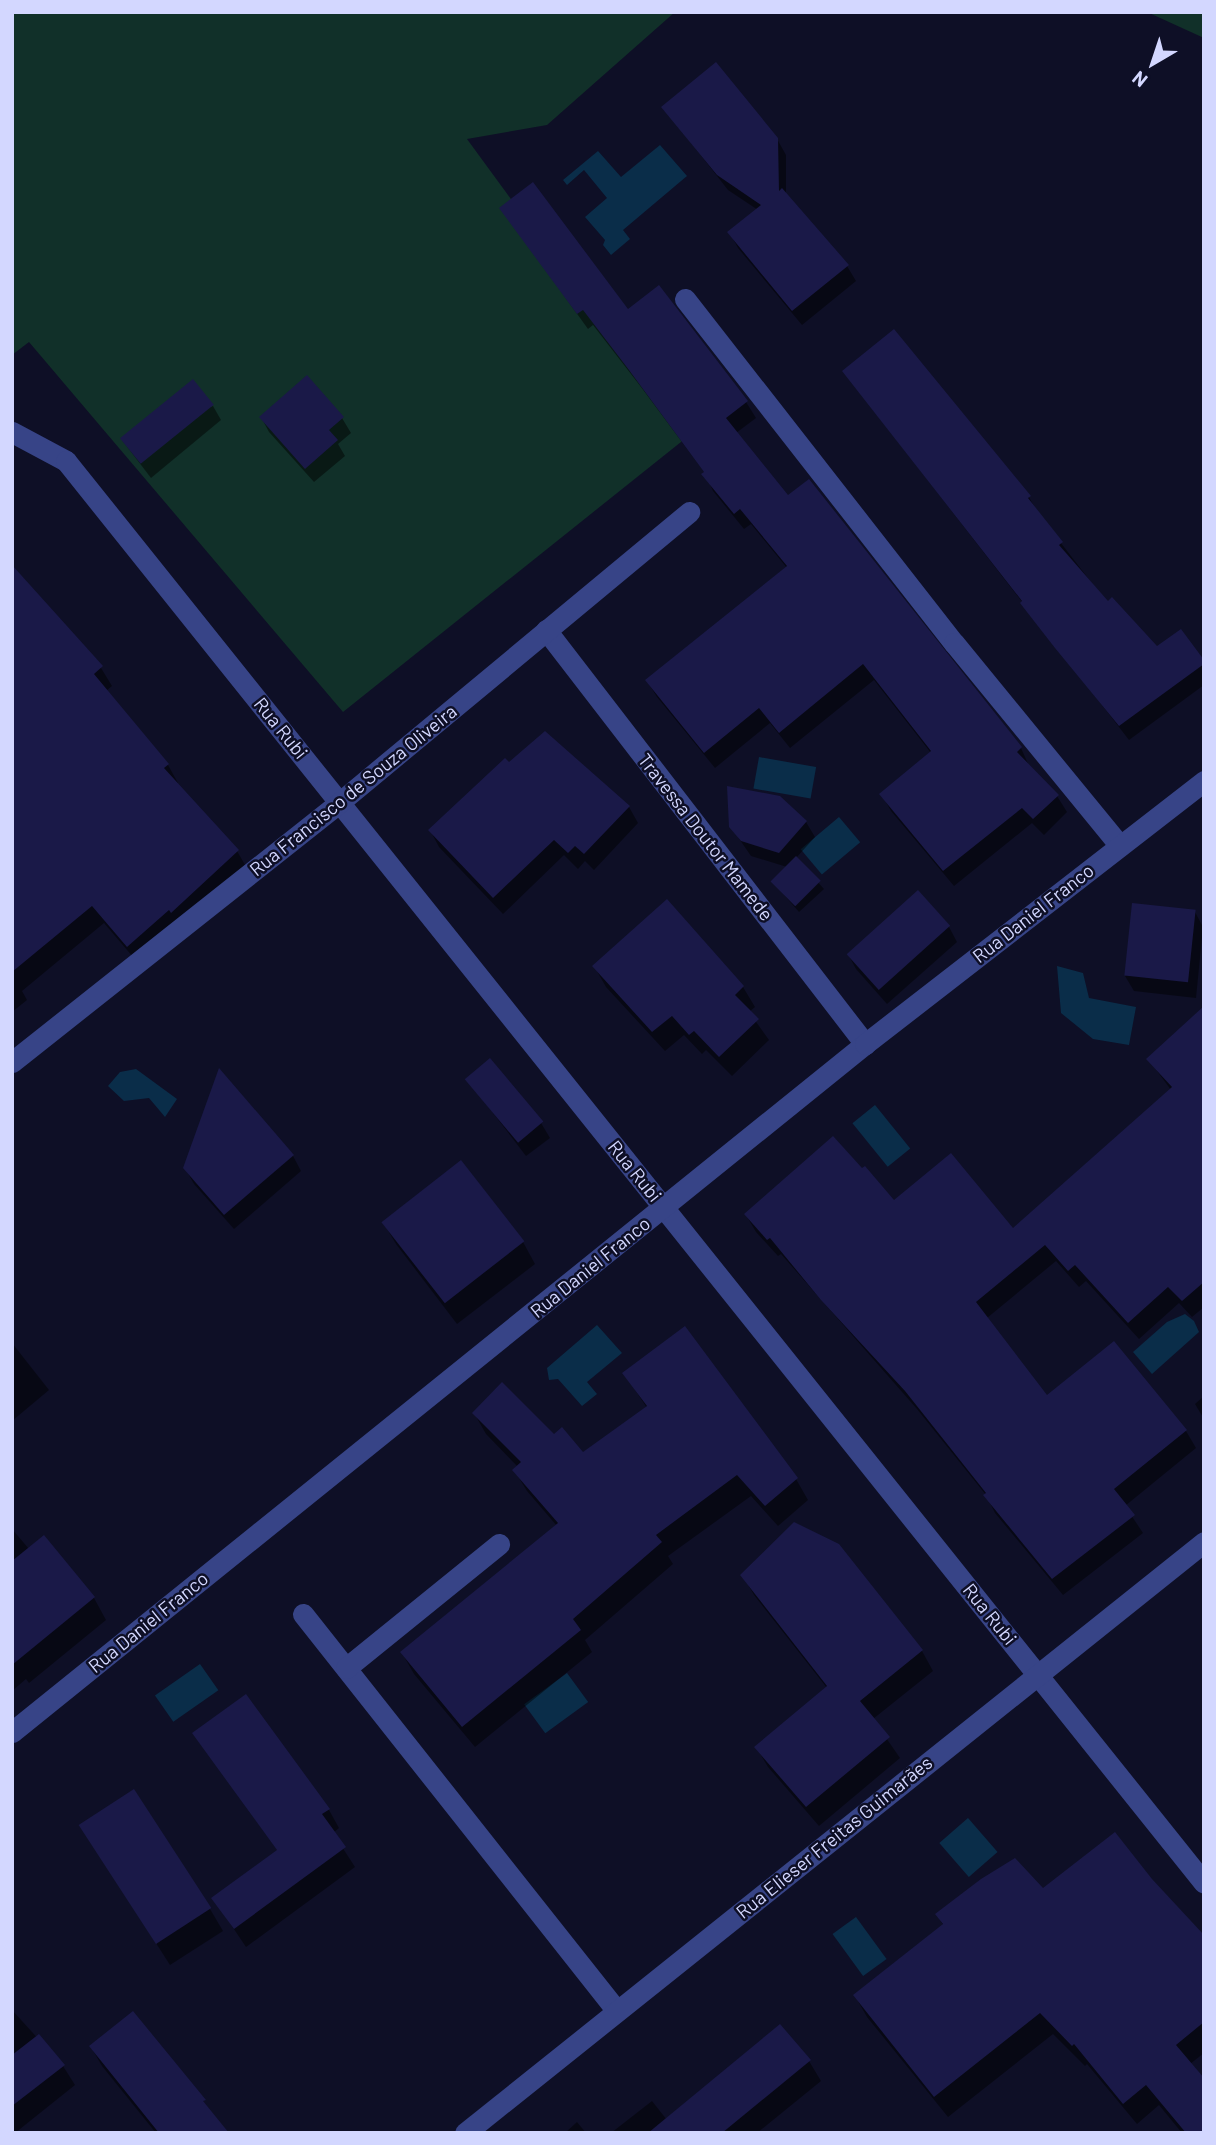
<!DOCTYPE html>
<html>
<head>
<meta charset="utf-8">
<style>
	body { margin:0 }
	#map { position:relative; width:1216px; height:2145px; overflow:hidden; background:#0e0f26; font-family:Barlow,sans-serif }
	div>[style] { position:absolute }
	.green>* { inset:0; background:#113029 }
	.water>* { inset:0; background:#0a2d49; transform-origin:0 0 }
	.shadow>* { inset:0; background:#0007 }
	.building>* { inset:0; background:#1a1948; transform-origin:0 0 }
	.minor>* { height:21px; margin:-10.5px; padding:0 10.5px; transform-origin:10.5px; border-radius:10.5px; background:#374487 }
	span { translate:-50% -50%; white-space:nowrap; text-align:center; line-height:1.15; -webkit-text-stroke:5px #0e0f26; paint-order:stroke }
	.street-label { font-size:19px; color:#d3d7ff }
	.frame { position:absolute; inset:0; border:14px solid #d3d7ff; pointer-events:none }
	.north { position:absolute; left:1118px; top:28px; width:70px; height:70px; -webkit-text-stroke:5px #0e0f26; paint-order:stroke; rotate:219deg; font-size:19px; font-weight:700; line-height:28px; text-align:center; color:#d3d7ff }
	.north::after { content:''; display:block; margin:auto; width:24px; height:32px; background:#d3d7ff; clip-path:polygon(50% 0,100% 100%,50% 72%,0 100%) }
</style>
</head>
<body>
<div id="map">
	<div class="green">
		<div style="clip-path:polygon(12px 12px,675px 12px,547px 125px,467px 139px,686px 438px,343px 712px,29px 342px,12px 355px)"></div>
		<div style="clip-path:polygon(1147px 12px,1204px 12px,1204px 38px)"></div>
	</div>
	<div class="water">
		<div style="clip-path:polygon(660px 145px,687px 176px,623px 230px,630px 239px,611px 255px,603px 245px,605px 240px,585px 217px,607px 198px,584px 170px,567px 185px,563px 180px,598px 151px,621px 177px)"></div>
		<div style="left:759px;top:757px;width:58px;height:32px;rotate:10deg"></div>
		<div style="left:839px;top:817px;width:33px;height:50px;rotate:50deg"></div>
		<div style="clip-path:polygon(1057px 966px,1083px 973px,1089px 998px,1136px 1007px,1129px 1045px,1093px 1039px,1061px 1013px)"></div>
		<div style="clip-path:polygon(136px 1069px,177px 1099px,165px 1117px,149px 1098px,124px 1101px,108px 1086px,120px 1072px)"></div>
		<div style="left:875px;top:1105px;width:56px;height:29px;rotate:51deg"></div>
		<div style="clip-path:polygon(1185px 1314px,1194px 1321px,1199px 1332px,1152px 1374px,1133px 1352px,1167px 1322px)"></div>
		<div style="clip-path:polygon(597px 1325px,622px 1353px,587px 1382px,597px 1394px,582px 1406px,558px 1379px,549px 1380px,547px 1368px)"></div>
		<div style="left:200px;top:1664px;width:32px;height:55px;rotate:55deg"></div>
		<div style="left:567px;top:1673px;width:36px;height:53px;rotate:54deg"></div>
		<div style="left:968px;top:1818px;width:45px;height:38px;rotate:49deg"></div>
		<div style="left:856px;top:1917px;width:52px;height:29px;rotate:54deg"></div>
	</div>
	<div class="shadow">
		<div style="clip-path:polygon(663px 107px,777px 139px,786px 155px,786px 196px,847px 266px,856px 281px,802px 325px,738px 248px,730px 233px,758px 210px,728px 190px)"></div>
		<div style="clip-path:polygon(501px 208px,628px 312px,746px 402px,756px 418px,736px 433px,787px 498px,809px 481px,1021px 748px,1029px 766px,1057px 796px,1067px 812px,1044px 835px,1032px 823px,954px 886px,891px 811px,882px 795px,931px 753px,874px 680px,790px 748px,770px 723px,715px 768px,657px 697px,647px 681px,787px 568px,751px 524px,744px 529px,713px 491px,705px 473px,641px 387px,593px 325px,588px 329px)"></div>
		<div style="clip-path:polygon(844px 372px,1029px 497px,1037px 512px,1108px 604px,1157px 649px,1204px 663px,1204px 685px,1129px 740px)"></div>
		<div style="clip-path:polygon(213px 406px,221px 420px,151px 478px,122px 440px)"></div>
		<div style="clip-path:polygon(261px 417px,342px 418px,351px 433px,338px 444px,345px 456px,314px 482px,269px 432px)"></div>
		<div style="clip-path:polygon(40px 601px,101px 668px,112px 686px,106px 691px,168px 765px,178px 783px,176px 785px,237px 851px,248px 870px,139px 964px,104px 923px,22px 991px,27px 1000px,12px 1012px,12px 829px)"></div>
		<div style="clip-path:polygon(509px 765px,629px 807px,638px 823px,594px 870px,585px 861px,578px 869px,564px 855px,503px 914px,439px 847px,430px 830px)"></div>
		<div style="clip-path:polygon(806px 822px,815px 837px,796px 858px,824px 889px,799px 912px,772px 881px,787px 867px,751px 856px,731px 827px)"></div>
		<div style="clip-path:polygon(918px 893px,949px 927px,957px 942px,887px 1004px,856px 969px,848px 954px)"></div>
		<div style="clip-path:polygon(667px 902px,743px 987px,755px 1007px,749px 1012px,769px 1040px,732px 1076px,706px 1050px,702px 1054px,684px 1035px,665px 1051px,606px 987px,594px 966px)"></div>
		<div style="clip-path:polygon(1195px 912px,1203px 927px,1196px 998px,1134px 991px,1125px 976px)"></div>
		<div style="clip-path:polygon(1204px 1008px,1204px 1307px,1192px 1317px,1179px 1303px,1139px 1339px,1086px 1281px,1079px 1287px,1056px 1261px,987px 1318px,1047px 1398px,1114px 1343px,1186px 1431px,1196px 1448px,1125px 1506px,1143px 1533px,1063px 1595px,995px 1513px,986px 1495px,917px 1409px,781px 1254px,778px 1256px,756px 1232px,746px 1215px,894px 1203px,1013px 1231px,1171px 1090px,1149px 1060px)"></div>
		<div style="clip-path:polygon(467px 1079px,541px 1123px,550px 1138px,526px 1156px)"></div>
		<div style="clip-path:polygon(293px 1156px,301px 1171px,234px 1229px,194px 1184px,185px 1168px)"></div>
		<div style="clip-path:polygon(461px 1162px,523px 1242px,535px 1264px,457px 1324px,396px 1244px,383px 1222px)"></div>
		<div style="clip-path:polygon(12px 1343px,49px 1390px,12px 1421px)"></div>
		<div style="clip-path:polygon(624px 1373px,796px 1479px,808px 1500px,778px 1526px,751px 1496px,668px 1556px,673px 1564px,585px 1640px,592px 1652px,475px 1747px,414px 1674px,402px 1653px,557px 1526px,527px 1491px,514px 1470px,518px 1467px,486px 1434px,474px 1413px,554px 1436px,583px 1454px,647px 1408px)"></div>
		<div style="clip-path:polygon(1204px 1396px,1204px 1419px,1195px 1404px)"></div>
		<div style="clip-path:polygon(12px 1529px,29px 1549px,43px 1538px,94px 1598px,106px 1620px,29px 1683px,26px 1679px,12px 1691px)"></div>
		<div style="clip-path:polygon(838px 1545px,922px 1651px,933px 1671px,873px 1719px,900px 1758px,819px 1826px,768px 1767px,756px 1747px,827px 1688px,754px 1595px,743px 1576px)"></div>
		<div style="clip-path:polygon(195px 1734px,329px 1810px,339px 1828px,333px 1833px,355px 1867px,246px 1947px,213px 1898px,278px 1851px)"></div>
		<div style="clip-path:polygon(81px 1826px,210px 1909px,223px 1931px,170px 1965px)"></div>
		<div style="clip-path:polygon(1043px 1890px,1204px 1953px,1204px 2053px,1190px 2064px,1204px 2133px,1182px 2133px,1159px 2105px,1137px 2124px,1087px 2064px,1085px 2066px,1053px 2034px,948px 2117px,867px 2017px,855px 1996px,943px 1925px,937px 1915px)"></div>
		<div style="clip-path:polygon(12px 2010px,63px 2066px,75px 2085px,15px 2133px,12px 2133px)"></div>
		<div style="clip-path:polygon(91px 2047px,228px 2133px,156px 2133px,102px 2066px)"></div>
		<div style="clip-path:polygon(809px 2061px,821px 2081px,757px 2133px,611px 2133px,652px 2101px,667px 2120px)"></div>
		<div style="clip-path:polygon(577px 2122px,586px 2133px,565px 2133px)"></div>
	</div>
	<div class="building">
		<div style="clip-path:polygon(716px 62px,778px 138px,779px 191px,782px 188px,849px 265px,792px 311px,727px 232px,761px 205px,717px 175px,661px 107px)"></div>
		<div style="clip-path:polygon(533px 182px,628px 309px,659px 285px,748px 401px,726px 418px,788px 495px,809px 479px,1022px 747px,1017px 752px,1059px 795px,1033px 819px,1022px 808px,943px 871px,879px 794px,931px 751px,863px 664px,779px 733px,759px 708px,704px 753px,645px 680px,787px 566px,740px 509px,734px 514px,701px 474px,704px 472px,629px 370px,583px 310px,577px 314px,499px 208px)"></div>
		<div style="clip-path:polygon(894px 329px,1031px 496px,1028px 498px,1063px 542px,1059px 545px,1108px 601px,1112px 597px,1157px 646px,1181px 629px,1204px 660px,1204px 664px,1119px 726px,1055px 648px,1020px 603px,1022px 601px,842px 371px)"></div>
		<div style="clip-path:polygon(307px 375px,344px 417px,329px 430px,338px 440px,305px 469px,259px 417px)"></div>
		<div style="left:193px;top:379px;width:33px;height:94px;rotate:51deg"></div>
		<div style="clip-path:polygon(12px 565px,103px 666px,94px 674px,169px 764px,164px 768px,239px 850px,171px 913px,169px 910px,127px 947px,92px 906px,12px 972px)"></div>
		<div style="clip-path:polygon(545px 731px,630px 806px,584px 854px,575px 846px,568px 853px,554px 840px,493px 898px,428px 830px,505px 758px,509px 762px)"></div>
		<div style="clip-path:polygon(727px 786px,780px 796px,807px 821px,779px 853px,741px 841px,729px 827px)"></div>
		<div style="left:796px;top:856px;width:35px;height:36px;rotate:45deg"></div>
		<div style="left:918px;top:890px;width:48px;height:96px;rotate:48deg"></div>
		<div style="clip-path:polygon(667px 899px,744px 986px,735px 995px,759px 1019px,719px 1057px,694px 1031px,689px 1035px,672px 1016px,652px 1032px,592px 966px)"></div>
		<div style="left:1132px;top:903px;width:64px;height:73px;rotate:6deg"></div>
		<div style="clip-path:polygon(1204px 1006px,1204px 1282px,1182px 1301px,1168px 1287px,1128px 1323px,1075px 1265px,1068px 1271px,1045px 1245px,976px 1302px,1047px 1395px,1114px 1341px,1187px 1430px,1114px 1489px,1135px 1515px,1052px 1579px,983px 1495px,986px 1493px,905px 1391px,821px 1300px,770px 1238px,767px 1240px,744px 1214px,833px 1136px,862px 1168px,865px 1166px,894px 1200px,951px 1153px,1013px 1228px,1172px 1087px,1146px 1059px)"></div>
		<div style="left:490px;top:1058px;width:83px;height:33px;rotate:50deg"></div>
		<div style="clip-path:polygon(219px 1068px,294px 1155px,224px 1215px,183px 1168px)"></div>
		<div style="left:461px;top:1160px;width:103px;height:101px;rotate:52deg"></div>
		<div style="clip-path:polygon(685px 1326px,798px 1478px,765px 1506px,737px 1475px,656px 1535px,662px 1542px,573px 1619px,581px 1630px,462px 1727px,400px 1652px,558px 1523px,512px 1470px,521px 1462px,472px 1413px,502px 1382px,554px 1434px,562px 1427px,583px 1452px,647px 1406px,622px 1373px)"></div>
		<div style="clip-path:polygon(794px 1522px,839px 1544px,923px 1650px,860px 1701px,890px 1737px,806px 1807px,754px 1747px,827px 1686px,740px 1575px)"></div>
		<div style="clip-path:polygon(44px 1535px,95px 1597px,12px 1665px,12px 1561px)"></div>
		<div style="clip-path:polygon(246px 1694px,330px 1809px,322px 1814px,346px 1847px,234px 1929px,211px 1898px,277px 1850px,192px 1733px)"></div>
		<div style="left:134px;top:1789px;width:142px;height:66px;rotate:57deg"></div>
		<div style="clip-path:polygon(1115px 1832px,1152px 1879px,1204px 1935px,1204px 2022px,1176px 2045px,1204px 2078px,1204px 2133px,1186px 2133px,1146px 2085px,1123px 2104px,1074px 2044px,1072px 2046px,1040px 2013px,934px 2097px,853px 1995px,943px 1924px,935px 1914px,981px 1879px,1015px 1858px,1043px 1888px)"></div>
		<div style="clip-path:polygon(133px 2011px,206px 2100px,203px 2101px,229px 2133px,159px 2133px,89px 2046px)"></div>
		<div style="clip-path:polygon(780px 2024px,811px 2060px,722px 2133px,648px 2133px)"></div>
		<div style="clip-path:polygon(39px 2034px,65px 2065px,12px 2106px,12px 2055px)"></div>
	</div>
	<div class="minor">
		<div style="left:685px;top:299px;width:437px;rotate:52deg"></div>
		<div style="left:954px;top:643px;width:262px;rotate:50.7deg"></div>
		<div style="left:12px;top:432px;width:61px;rotate:28.2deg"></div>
		<div style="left:66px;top:461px;width:1821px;rotate:51.33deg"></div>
		<div style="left:546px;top:630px;width:523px;rotate:52.38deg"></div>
		<div style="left:12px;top:1062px;width:419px;rotate:-38.4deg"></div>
		<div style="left:340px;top:802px;width:454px;rotate:-39.7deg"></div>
		<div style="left:303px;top:1614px;width:506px;rotate:51.66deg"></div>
		<div style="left:346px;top:1668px;width:197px;rotate:-39deg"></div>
		<div style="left:12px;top:1732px;width:1096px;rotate:-38.89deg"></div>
		<div style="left:865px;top:1044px;width:429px;rotate:-37.8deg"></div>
		<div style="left:465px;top:2133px;width:946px;rotate:-38.65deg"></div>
	</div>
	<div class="street-label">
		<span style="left:281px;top:728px;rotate:51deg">Rua Rubi</span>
		<span style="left:353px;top:790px;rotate:-39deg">Rua Francisco de Souza Oliveira</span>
		<span style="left:706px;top:837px;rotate:52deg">Travessa Doutor Mamede</span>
		<span style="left:1033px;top:913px;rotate:-38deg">Rua Daniel Franco</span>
		<span style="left:635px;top:1171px;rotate:51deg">Rua Rubi</span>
		<span style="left:590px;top:1267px;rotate:-39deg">Rua Daniel Franco</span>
		<span style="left:990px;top:1614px;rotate:51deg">Rua Rubi</span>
		<span style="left:148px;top:1622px;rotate:-39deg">Rua Daniel Franco</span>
		<span style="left:834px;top:1837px;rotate:-39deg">Rua Elieser Freitas Guimarães</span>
	</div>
	<div class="frame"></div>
	<div class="north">N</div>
</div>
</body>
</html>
